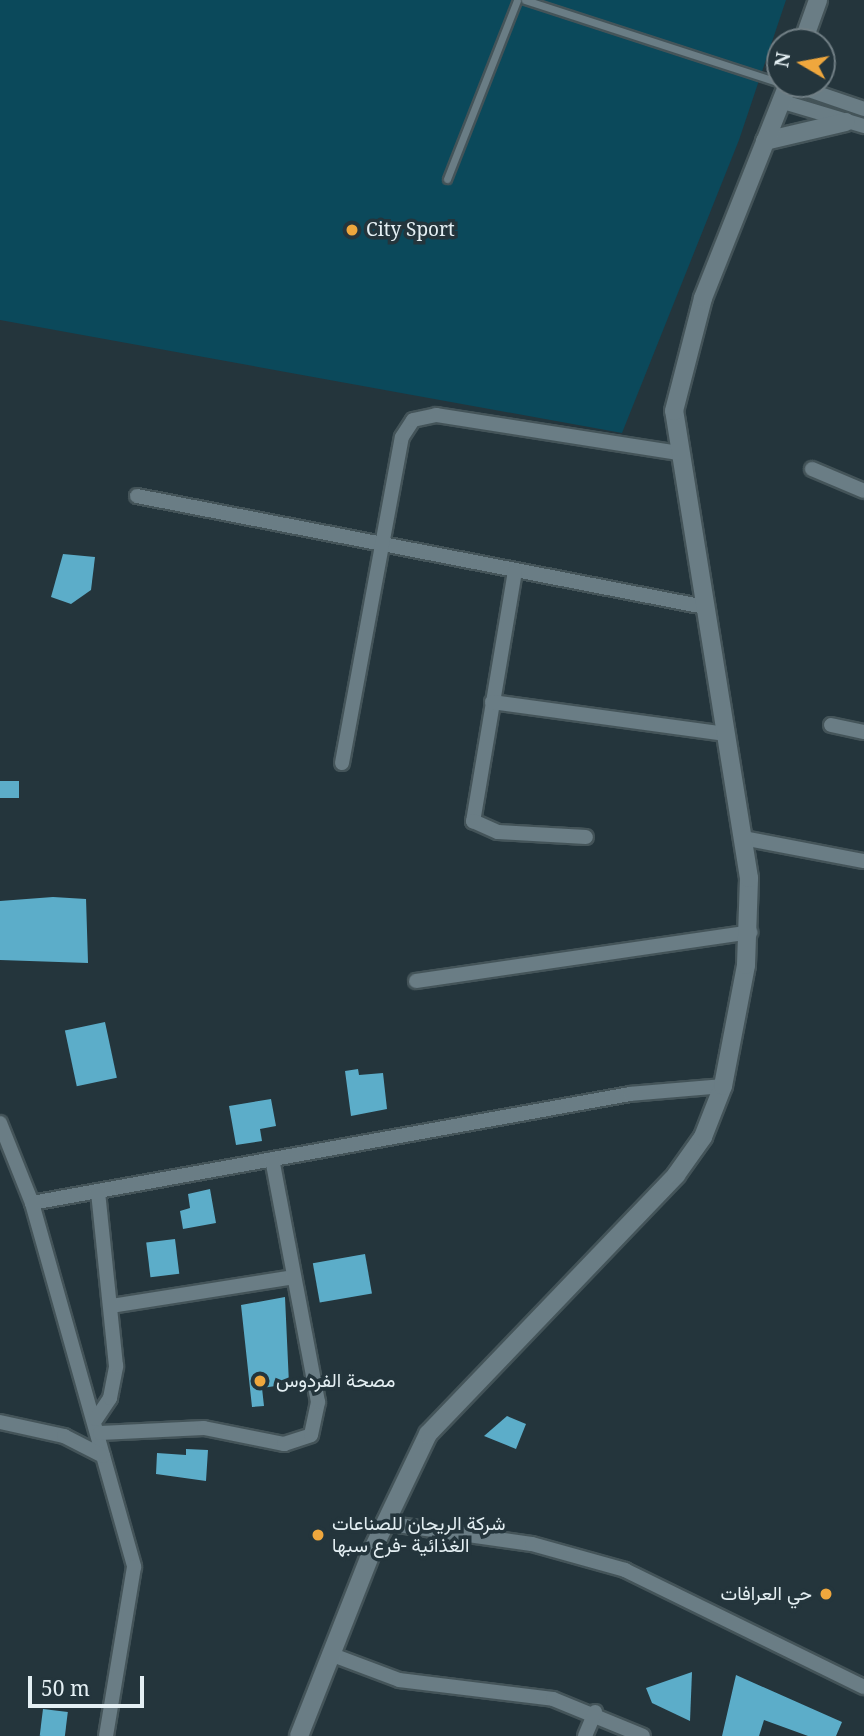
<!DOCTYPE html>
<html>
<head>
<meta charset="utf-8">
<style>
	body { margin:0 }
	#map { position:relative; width:864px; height:1736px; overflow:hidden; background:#24353c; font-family:"Noto Serif",Vazirmatn,serif }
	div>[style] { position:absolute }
	.green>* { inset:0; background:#0b495b }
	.building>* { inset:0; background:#5cadc9; transform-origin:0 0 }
	.roads { filter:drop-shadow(2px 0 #445459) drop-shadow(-2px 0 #445459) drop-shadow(0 2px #445459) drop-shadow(0 -2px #445459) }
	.service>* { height:7px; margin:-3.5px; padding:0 3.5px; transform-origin:3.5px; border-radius:3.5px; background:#6a7d85 }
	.minor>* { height:14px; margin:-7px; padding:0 7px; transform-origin:7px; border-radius:7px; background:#6a7d85 }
	.tertiary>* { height:18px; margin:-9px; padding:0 9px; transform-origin:9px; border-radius:9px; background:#6a7d85 }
	.dots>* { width:19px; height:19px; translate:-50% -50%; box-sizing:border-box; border:4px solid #24353c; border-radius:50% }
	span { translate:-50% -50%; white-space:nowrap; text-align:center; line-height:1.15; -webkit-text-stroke:7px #24353c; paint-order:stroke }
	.poi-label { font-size:19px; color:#e4eff3 }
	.left { translate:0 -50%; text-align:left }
	.right { translate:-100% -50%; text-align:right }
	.north { position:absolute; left:766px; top:28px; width:70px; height:70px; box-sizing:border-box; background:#24353c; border:2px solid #717f85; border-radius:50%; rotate:280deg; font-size:19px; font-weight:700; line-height:28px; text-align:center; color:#e4eff3 }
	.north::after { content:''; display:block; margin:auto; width:24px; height:32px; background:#efa73d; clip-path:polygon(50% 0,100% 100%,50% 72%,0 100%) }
	.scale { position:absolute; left:28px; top:1676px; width:116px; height:32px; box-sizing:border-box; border:4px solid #e4eff3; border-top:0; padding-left:9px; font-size:21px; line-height:24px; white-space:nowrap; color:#e4eff3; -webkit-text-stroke:5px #24353c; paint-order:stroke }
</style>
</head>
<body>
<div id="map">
	<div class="green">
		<div style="clip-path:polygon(0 0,786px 0,739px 140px,622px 433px,0 320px)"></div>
	</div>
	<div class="building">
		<div style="clip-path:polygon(63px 554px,95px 557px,91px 590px,71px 604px,51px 597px)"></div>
		<div style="left:0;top:781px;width:19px;height:17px"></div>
		<div style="clip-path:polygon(53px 897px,86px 899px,88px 963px,0 960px,0 901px)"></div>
		<div style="left:105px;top:1022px;width:57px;height:41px;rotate:78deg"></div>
		<div style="clip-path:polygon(358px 1069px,359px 1075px,383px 1073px,387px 1109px,351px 1116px,345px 1071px)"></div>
		<div style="clip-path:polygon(271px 1099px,276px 1126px,260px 1129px,262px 1141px,236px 1145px,229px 1106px)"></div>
		<div style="clip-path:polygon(210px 1189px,216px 1223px,183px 1229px,180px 1211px,190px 1208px,188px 1194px)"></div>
		<div style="left:175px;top:1239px;width:35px;height:29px;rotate:83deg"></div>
		<div style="left:365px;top:1254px;width:40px;height:53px;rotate:80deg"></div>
		<div style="clip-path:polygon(285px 1297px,289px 1384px,262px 1388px,264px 1406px,252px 1407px,241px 1305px)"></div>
		<div style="clip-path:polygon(507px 1416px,526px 1424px,516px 1449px,484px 1436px)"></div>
		<div style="clip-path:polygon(186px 1449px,208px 1450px,206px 1481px,156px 1474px,157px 1453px,186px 1455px)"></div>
		<div style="clip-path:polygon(692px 1672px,690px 1721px,652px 1703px,646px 1688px)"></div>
		<div style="clip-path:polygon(736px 1675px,842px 1722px,836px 1736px,808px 1736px,764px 1720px,759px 1736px,722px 1736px)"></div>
		<div style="left:43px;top:1709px;width:25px;height:27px;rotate:7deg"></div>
	</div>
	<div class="roads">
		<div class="service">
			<div style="left:525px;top:0;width:268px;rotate:18deg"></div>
			<div style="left:447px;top:179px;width:192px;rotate:-68.6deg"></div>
		</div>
		<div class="minor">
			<div style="left:791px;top:84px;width:77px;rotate:18.9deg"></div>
			<div style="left:780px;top:101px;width:88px;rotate:16.6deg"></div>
			<div style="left:812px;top:469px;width:56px;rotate:22.9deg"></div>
			<div style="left:137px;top:496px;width:579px;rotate:11.06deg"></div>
			<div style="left:515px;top:571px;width:254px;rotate:99.5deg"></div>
			<div style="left:473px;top:821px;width:27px;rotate:24deg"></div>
			<div style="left:498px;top:832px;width:88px;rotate:3.3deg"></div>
			<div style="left:492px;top:702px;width:236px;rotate:7.8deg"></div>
			<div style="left:831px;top:725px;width:34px;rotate:12deg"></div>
			<div style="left:342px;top:763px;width:331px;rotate:-79.6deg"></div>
			<div style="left:402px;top:437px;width:20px;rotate:-57deg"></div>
			<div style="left:413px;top:420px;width:24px;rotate:-12deg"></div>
			<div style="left:436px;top:415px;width:245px;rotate:8.9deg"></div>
			<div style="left:743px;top:838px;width:123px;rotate:10.8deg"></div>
			<div style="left:416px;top:981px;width:338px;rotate:-8.3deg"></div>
			<div style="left:0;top:1123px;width:86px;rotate:68.2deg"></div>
			<div style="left:32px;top:1203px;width:378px;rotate:74.3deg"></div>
			<div style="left:134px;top:1567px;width:171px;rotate:99.4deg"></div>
			<div style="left:32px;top:1203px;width:608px;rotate:-10.33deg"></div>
			<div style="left:630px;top:1094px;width:93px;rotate:-4.9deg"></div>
			<div style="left:111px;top:1306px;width:185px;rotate:-9deg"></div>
			<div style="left:96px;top:1419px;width:25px;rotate:-56deg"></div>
			<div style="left:110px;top:1398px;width:33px;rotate:-79deg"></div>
			<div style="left:116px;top:1366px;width:176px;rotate:-95.9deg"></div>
			<div style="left:0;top:1422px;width:66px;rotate:12.3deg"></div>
			<div style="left:64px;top:1436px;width:44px;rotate:27.1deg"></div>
			<div style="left:100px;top:1433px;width:104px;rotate:-2.8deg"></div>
			<div style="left:204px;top:1428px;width:82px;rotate:11.3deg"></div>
			<div style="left:284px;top:1444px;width:28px;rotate:-18deg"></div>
			<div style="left:311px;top:1435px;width:34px;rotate:-78deg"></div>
			<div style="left:318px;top:1402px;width:247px;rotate:-100.7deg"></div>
			<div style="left:384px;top:1523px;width:149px;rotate:8.1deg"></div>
			<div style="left:532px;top:1544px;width:97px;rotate:15.6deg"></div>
			<div style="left:625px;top:1570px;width:266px;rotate:26.1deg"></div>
			<div style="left:330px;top:1654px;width:74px;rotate:20.6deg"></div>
			<div style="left:399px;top:1680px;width:155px;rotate:7deg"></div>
			<div style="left:553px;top:1699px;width:97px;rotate:22.3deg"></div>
			<div style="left:585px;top:1736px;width:26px;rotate:-67deg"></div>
		</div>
		<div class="tertiary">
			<div style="left:803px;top:42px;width:45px;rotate:-70.3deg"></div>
			<div style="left:765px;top:141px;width:83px;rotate:-13.2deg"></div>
			<div style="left:299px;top:1736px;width:197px;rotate:-68.5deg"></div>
			<div style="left:371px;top:1553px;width:132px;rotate:-64.4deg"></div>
			<div style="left:428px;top:1434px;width:359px;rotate:-46.2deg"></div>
			<div style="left:676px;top:1175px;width:47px;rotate:-54.6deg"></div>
			<div style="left:703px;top:1137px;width:55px;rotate:-68.6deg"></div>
			<div style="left:723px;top:1086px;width:123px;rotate:-79.2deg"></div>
			<div style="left:746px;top:965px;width:87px;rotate:-88deg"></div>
			<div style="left:749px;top:878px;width:473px;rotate:-99.1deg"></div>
			<div style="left:674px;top:411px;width:117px;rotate:-75.6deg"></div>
			<div style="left:703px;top:298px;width:230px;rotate:-68.3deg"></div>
		</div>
	</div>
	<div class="dots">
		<div style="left:352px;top:230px;background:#efa73d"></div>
		<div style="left:260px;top:1381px;background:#efa73d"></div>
		<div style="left:318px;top:1535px;background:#efa73d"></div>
		<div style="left:826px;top:1594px;background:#efa73d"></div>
	</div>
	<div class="poi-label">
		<span class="left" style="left:366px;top:230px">City Sport</span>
		<span class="left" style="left:276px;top:1381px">مصحة الفردوس</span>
		<span class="left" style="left:332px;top:1535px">شركة الريحان للصناعات<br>الغذائية -فرع سبها</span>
		<span class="right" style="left:812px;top:1594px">حي العرافات</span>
	</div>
	<div class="north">N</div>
	<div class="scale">50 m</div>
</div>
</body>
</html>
